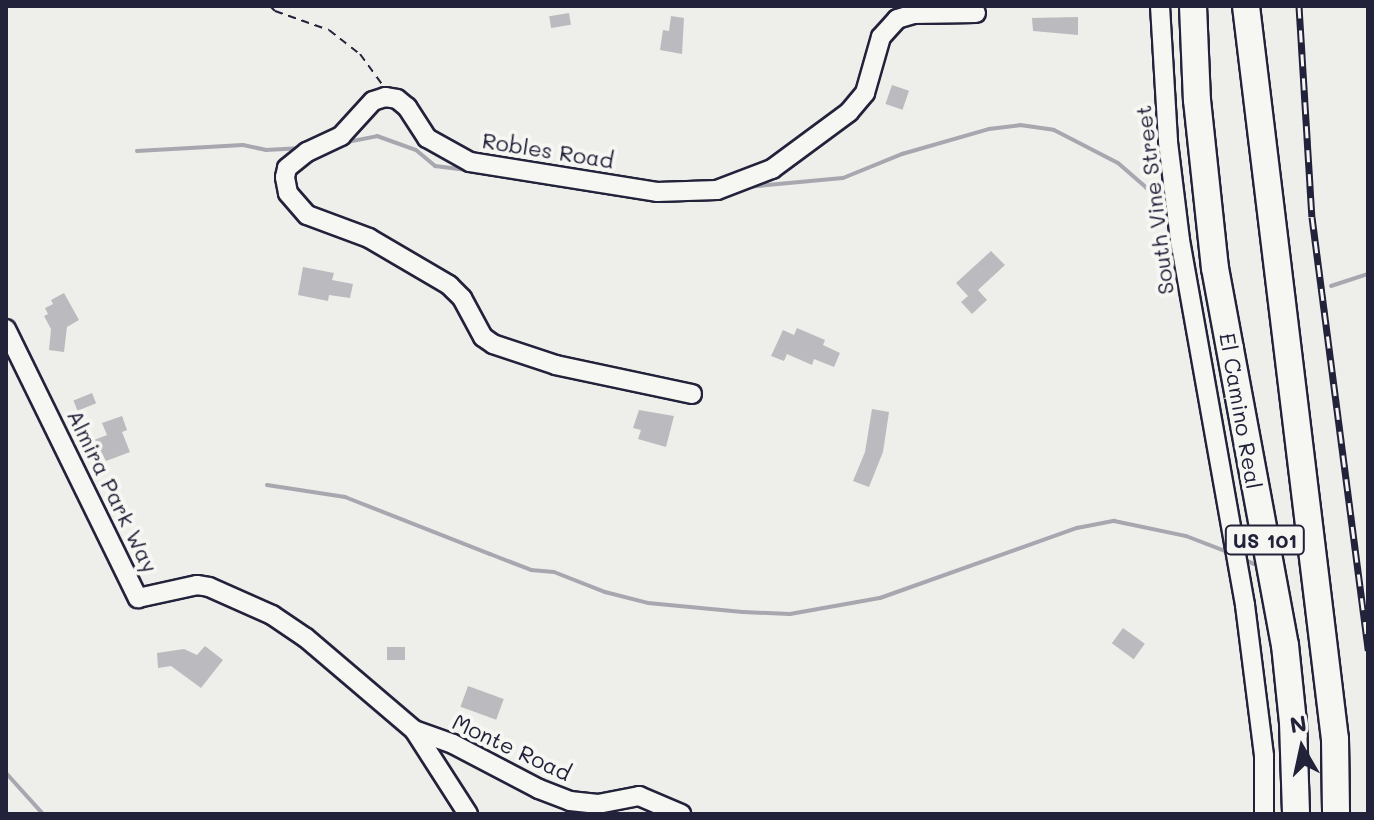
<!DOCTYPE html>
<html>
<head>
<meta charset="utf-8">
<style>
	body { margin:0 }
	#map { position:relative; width:1374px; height:820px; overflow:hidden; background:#eeeeeb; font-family:Mali,sans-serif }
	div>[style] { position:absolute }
	.stream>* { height:4px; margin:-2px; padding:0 2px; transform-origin:2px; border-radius:2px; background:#a7a7af }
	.building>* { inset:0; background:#bbbbbf; transform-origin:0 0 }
	.path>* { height:2px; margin-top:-1px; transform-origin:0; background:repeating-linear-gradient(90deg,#22223b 0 8px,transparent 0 14px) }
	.roads { filter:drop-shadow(2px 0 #22223b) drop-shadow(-2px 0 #22223b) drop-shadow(0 2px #22223b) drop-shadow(0 -2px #22223b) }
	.minor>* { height:18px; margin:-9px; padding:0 9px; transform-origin:9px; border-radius:9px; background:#f6f6f2 }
	.highway>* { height:26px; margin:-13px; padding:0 13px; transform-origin:13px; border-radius:13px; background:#f6f6f2 }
	.rail>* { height:7px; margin-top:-3.5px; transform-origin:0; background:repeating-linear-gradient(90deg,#f6f6f2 0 12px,#22223b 0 24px); box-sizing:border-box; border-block:2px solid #22223b }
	span { translate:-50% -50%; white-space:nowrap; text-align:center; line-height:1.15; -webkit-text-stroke:8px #f6f6f2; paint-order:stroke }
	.shield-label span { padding:2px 6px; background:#f6f6f2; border:2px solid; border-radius:6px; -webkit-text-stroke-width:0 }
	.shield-label { font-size:20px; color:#22223b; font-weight:700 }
	.street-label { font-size:22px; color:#22223b }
	.frame { position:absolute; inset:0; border:8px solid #22223b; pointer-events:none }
	.north { position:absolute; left:1262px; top:708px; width:80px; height:80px; -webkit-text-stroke:6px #f6f6f2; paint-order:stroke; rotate:351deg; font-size:22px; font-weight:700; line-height:32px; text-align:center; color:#22223b }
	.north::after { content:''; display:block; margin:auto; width:28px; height:36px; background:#22223b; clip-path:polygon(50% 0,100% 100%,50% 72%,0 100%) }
</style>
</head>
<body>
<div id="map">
	<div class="stream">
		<div style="left:342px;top:143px;width:36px;rotate:-11deg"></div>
		<div style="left:377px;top:136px;width:41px;rotate:19.7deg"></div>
		<div style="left:416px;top:150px;width:25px;rotate:40deg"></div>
		<div style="left:435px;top:166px;width:34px;rotate:7deg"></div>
		<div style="left:137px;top:151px;width:106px;rotate:-3.2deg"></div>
		<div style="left:243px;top:145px;width:24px;rotate:12deg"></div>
		<div style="left:266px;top:150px;width:36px;rotate:-3deg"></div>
		<div style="left:568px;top:186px;width:51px;rotate:10.2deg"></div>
		<div style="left:747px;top:187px;width:96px;rotate:-5.4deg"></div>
		<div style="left:843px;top:178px;width:64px;rotate:-22.1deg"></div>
		<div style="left:902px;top:154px;width:91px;rotate:-16deg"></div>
		<div style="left:989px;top:129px;width:31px;rotate:-7deg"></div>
		<div style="left:1020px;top:125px;width:34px;rotate:8deg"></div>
		<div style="left:1054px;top:130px;width:72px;rotate:27.3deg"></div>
		<div style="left:1118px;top:163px;width:37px;rotate:41deg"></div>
		<div style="left:1146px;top:187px;width:32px;rotate:54deg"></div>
		<div style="left:1331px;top:286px;width:39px;rotate:-18deg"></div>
		<div style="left:267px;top:485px;width:79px;rotate:8.7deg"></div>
		<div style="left:345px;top:497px;width:156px;rotate:21.5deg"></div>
		<div style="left:490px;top:554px;width:44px;rotate:21.3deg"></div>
		<div style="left:531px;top:570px;width:23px;rotate:5deg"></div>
		<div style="left:554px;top:572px;width:55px;rotate:21.4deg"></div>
		<div style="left:605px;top:592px;width:44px;rotate:14.3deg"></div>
		<div style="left:648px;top:603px;width:95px;rotate:5.4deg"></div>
		<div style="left:743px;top:612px;width:47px;rotate:2.4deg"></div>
		<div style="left:790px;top:614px;width:91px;rotate:-10.1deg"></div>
		<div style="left:880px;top:598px;width:209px;rotate:-19.6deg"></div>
		<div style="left:1077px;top:528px;width:38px;rotate:-11deg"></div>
		<div style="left:1114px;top:521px;width:74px;rotate:11.8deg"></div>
		<div style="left:1186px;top:536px;width:47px;rotate:21.1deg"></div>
		<div style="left:1241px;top:558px;width:14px;rotate:25deg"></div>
		<div style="left:6px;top:773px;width:55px;rotate:47.9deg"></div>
	</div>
	<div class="building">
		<div style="left:569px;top:13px;width:12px;height:20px;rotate:81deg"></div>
		<div style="clip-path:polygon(671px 16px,684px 18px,682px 54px,660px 50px,663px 30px,669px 31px)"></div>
		<div style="clip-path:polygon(1078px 17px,1078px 35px,1033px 31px,1032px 18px)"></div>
		<div style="left:892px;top:85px;width:18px;height:20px;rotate:19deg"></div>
		<div style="clip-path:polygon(991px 251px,1005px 265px,978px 290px,987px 300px,972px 314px,961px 302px,968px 296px,956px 283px)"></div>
		<div style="clip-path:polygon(303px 267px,334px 273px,332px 280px,353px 284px,350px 298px,329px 295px,328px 301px,298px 295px)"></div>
		<div style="clip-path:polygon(64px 293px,79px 320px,67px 327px,64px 352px,49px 350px,51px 329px,44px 316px,48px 314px,45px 308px,53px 304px,51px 300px)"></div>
		<div style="clip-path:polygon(797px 328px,825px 340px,823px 345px,840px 353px,834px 367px,814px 359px,812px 365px,787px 354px,784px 361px,771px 356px,783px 330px,794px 335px)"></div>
		<div style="left:92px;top:393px;width:11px;height:20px;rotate:68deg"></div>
		<div style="clip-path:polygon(872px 409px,889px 412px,883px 452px,869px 487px,853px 481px,865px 452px)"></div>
		<div style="clip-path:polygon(639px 410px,674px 416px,666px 447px,638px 439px,641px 430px,633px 428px)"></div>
		<div style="clip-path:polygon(122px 416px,127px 430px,122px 432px,130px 452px,106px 461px,94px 440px,107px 435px,102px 423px)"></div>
		<div style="left:1123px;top:628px;width:27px;height:19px;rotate:36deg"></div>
		<div style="clip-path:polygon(205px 646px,223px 660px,201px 688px,171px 666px,158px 668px,157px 653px,184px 649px,197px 655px)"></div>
		<div style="left:387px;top:647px;width:18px;height:13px"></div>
		<div style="left:468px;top:686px;width:38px;height:22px;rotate:20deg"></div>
	</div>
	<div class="path">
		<div style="left:270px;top:6px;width:7px;rotate:45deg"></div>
		<div style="left:275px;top:11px;width:57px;rotate:19.4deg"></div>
		<div style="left:329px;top:30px;width:39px;rotate:38deg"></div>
		<div style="left:360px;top:54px;width:37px;rotate:54deg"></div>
	</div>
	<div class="roads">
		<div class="minor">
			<div style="left:1160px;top:6px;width:136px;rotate:86.6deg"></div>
			<div style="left:1168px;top:142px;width:99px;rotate:83deg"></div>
			<div style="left:1180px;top:240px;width:371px;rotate:79.9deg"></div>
			<div style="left:1245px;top:605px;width:152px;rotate:82.8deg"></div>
			<div style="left:1264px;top:756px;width:58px;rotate:90deg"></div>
			<div style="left:6px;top:329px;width:300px;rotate:63.9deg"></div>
			<div style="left:138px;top:598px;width:60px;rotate:-12.4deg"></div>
			<div style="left:197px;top:585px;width:12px;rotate:9deg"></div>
			<div style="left:209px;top:587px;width:69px;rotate:24deg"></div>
			<div style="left:272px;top:615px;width:41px;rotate:34.1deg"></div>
			<div style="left:306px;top:638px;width:142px;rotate:40.4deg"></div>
			<div style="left:414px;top:730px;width:100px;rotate:57.3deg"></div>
			<div style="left:692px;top:394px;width:139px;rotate:-168deg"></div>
			<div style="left:556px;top:365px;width:66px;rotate:-161.6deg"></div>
			<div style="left:493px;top:344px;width:12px;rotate:-145deg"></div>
			<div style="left:483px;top:337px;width:44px;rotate:-118.3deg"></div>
			<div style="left:462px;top:298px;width:18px;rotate:-135deg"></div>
			<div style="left:449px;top:285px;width:93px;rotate:-149.6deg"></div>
			<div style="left:369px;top:238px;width:66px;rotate:-159.6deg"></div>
			<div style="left:307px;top:215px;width:29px;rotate:-131deg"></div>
			<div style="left:288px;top:193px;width:16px;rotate:-101deg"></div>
			<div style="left:285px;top:177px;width:9px;rotate:-77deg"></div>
			<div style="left:287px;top:168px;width:26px;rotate:-39deg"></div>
			<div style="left:307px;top:152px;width:38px;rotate:-25deg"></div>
			<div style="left:341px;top:136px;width:47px;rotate:-47.6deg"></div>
			<div style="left:373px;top:101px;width:13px;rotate:-18deg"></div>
			<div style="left:385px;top:97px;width:12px;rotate:9deg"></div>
			<div style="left:397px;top:99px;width:13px;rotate:39deg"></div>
			<div style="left:407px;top:107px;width:37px;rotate:57deg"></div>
			<div style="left:427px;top:138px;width:49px;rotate:29.2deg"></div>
			<div style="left:470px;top:162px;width:189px;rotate:9.1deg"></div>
			<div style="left:657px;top:192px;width:60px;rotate:-1.9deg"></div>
			<div style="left:717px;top:190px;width:59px;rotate:-20.9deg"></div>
			<div style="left:772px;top:169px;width:96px;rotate:-36.5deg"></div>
			<div style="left:849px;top:112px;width:25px;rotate:-50deg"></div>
			<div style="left:865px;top:93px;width:58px;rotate:-74.1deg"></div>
			<div style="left:881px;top:37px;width:24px;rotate:-48deg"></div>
			<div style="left:897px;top:19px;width:17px;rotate:-17deg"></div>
			<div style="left:913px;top:14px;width:63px;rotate:-0.9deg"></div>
			<div style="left:414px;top:730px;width:41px;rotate:19.7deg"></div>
			<div style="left:453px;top:744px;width:97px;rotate:27.6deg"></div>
			<div style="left:539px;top:789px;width:33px;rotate:21deg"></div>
			<div style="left:570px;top:801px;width:28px;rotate:6deg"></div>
			<div style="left:598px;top:804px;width:42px;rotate:-11deg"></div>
			<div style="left:639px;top:796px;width:46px;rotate:23.2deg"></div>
		</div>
		<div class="highway">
			<div style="left:1193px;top:6px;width:94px;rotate:87.6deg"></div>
			<div style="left:1197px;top:100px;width:169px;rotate:83.9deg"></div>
			<div style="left:1215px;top:268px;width:383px;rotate:79.5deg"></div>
			<div style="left:1285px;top:645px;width:77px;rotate:84.1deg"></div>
			<div style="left:1293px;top:722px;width:92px;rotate:88.1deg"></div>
			<div style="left:1246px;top:6px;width:738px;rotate:83.08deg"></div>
			<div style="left:1335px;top:739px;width:75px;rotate:89.2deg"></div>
		</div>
	</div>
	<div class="rail">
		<div style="left:1299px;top:6px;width:211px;rotate:86.5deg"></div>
		<div style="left:1312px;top:217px;width:437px;rotate:82.6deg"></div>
	</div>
	<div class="shield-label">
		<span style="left:1265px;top:540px">US 101</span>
	</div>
	<div class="street-label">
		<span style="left:548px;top:150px;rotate:9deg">Robles Road</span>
		<span style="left:1154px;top:200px;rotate:-97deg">South Vine Street</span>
		<span style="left:1241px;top:411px;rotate:80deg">El Camino Real</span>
		<span style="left:113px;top:491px;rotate:64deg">Almira Park Way</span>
		<span style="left:512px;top:747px;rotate:25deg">Monte Road</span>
	</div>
	<div class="frame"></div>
	<div class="north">N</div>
</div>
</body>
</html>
